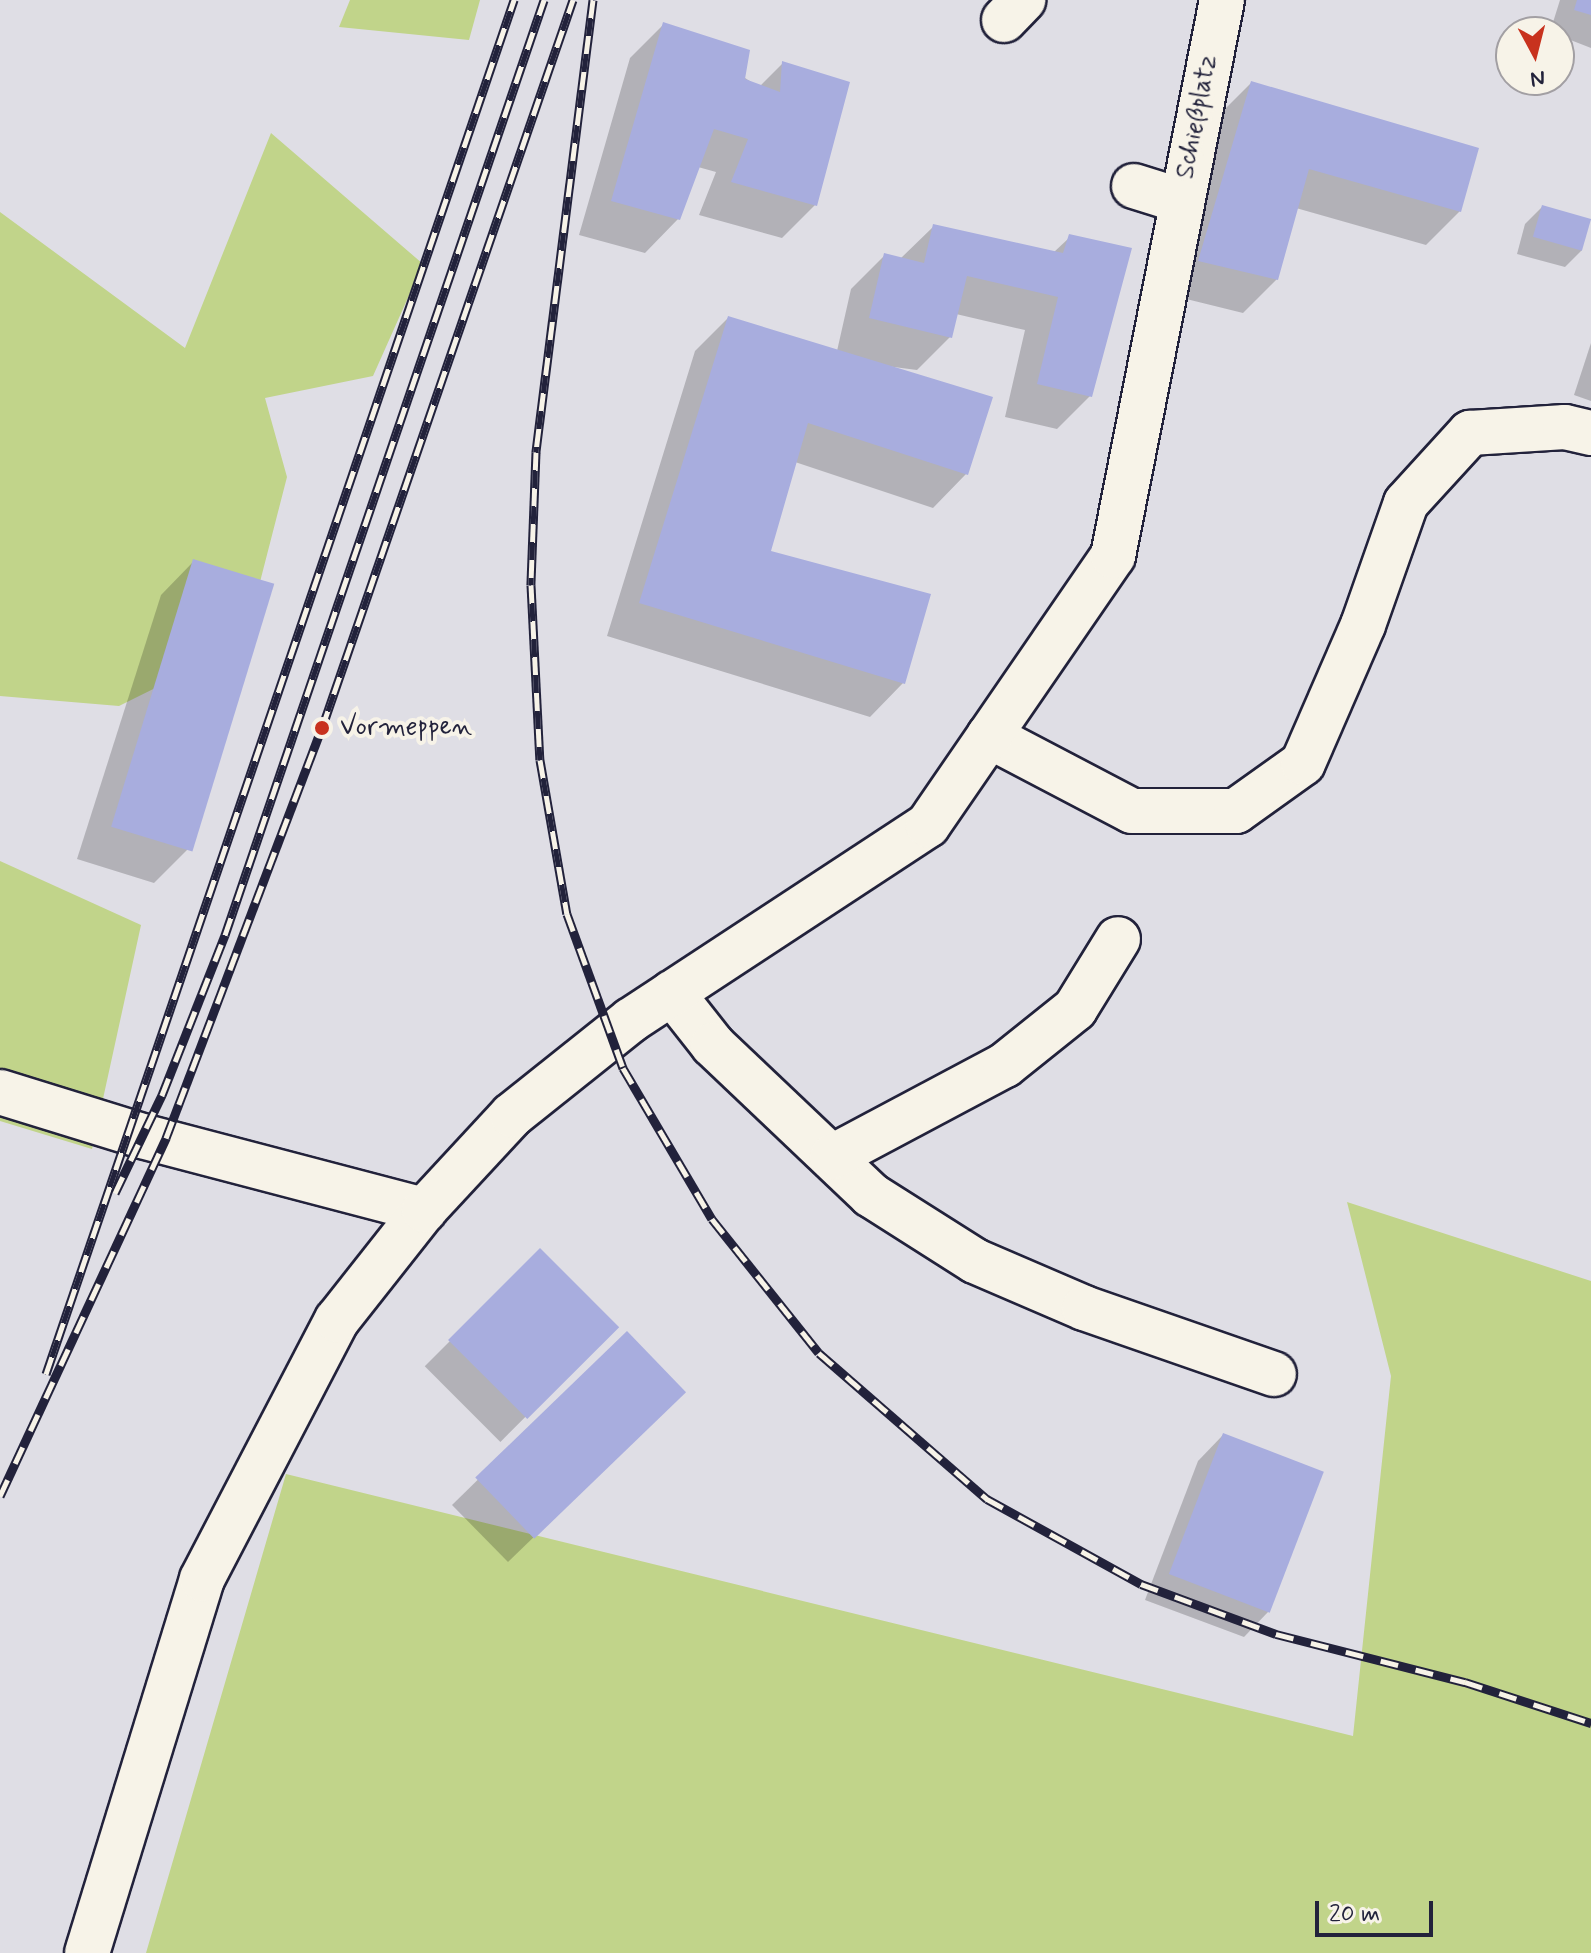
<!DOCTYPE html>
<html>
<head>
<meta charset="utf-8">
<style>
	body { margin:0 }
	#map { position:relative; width:1591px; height:1953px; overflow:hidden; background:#dfdee5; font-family:Mynerve,sans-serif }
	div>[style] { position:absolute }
	.green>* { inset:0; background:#c1d48a }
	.shadow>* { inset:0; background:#0003; transform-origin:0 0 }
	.building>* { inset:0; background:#a8adde; transform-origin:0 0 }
	.roads { filter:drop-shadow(2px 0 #22223b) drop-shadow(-2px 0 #22223b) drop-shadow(0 2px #22223b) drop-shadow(0 -2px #22223b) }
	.minor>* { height:44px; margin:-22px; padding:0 22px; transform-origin:22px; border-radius:22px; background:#f7f3e8 }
	.rail>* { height:9px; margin-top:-4.5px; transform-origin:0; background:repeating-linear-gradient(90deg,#f7f3e8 0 18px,#22223b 0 36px); box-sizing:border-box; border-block:2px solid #22223b }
	.dots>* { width:22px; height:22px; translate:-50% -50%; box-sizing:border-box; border:4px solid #f7f3e8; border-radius:50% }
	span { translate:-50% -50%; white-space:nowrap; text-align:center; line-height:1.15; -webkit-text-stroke:8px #f7f3e8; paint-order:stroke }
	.street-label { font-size:26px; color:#22223b }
	.poi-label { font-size:26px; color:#22223b }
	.left { translate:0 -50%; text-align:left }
	.north { position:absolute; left:1495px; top:16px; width:80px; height:80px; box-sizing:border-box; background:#f7f3e8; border:2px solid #a29fa3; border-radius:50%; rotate:173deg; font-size:22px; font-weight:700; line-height:32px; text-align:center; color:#22223b }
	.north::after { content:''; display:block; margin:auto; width:28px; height:36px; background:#c8321e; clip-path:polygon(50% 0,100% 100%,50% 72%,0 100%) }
	.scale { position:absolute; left:1315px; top:1901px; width:118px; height:36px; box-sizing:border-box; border:4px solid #22223b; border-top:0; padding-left:10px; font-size:24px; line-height:28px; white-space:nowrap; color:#22223b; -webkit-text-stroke:6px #f7f3e8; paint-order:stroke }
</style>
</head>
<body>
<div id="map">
	<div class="green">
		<div style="clip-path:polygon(350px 0,480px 0,469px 40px,339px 27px)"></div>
		<div style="clip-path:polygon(271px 133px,423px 264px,373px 376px,265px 398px,287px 477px,244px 644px,119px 706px,0 696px,0 212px,185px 348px)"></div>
		<div style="clip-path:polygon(0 861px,141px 925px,92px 1149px,0 1121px)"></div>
		<div style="clip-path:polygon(1347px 1202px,1591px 1281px,1591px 1953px,146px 1953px,286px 1474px,1353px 1736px,1391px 1376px)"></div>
	</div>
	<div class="shadow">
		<div style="clip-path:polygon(1560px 0,1591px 0,1591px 48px,1550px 32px)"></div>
		<div style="clip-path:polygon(663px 25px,759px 87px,783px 63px,815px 205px,782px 238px,699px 215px,716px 172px,698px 167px,678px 219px,645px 253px,579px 235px,630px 58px)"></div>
		<div style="clip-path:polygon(1251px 83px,1460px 211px,1426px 245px,1296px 208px,1277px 279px,1243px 313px,1166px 294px,1218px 116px)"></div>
		<div style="clip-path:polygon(1542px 207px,1582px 250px,1565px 267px,1517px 254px,1525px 224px)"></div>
		<div style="clip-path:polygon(934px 226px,1053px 253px,1070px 237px,1090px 396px,1057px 429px,1005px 417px,1025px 330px,956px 314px,950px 337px,917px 370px,886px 366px,966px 474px,933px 508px,795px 462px,768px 553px,929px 595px,903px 683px,870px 717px,607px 636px,695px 351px,728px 318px,837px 351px,851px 289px,885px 255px,900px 259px)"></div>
		<div style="clip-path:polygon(1591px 343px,1591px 401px,1574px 395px)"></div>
		<div style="clip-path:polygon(194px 561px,187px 850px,154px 883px,77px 859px,161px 595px)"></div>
		<div style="left:540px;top:1251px;width:107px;height:163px;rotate:45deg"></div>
		<div style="clip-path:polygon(627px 1334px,658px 1417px,508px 1562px,452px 1505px)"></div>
		<div style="clip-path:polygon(1223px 1435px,1269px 1611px,1244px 1637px,1145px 1600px,1198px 1461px)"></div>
	</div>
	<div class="building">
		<div style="clip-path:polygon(1577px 0,1591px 0,1591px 15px,1574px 10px)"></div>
		<div style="clip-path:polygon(663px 22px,750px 50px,745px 79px,780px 92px,782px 61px,850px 82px,817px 206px,731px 182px,748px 139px,714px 129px,680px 220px,611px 201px)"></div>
		<div style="clip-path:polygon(1251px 81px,1479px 148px,1461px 212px,1309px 169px,1278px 280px,1198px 261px)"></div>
		<div style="left:1542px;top:205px;width:51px;height:33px;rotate:16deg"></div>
		<div style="clip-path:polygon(933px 224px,1063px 253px,1069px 234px,1132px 248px,1092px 397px,1037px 384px,1058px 297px,967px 276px,952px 338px,869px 318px,884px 253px,924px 263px)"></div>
		<div style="clip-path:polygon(728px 316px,993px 397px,968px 475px,808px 423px,771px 551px,931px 594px,905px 684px,639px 603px)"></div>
		<div style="left:193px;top:559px;width:85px;height:280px;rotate:17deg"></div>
		<div style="left:540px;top:1248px;width:112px;height:130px;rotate:45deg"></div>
		<div style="left:627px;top:1331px;width:85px;height:211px;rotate:46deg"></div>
		<div style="left:1223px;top:1433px;width:108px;height:151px;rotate:21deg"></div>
	</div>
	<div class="roads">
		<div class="minor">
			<div style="left:1004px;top:20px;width:28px;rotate:-46deg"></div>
			<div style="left:1134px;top:186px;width:50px;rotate:17.4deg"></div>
			<div style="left:989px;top:736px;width:161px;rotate:27.7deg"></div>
			<div style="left:1132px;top:811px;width:104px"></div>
			<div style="left:1236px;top:811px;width:82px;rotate:-35.6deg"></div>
			<div style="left:1303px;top:763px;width:150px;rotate:-66.5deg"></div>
			<div style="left:1363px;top:625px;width:129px;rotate:-70.6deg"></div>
			<div style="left:1406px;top:503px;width:95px;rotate:-47.6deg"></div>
			<div style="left:1470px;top:433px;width:95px;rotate:-3.6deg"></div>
			<div style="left:1565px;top:427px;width:27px;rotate:13deg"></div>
			<div style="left:672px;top:993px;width:66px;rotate:51.7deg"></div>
			<div style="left:713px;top:1045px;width:218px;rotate:43.5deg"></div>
			<div style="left:871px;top:1195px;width:123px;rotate:32.4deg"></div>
			<div style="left:975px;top:1261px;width:119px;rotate:23.3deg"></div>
			<div style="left:1084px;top:1308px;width:201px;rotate:19.2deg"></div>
			<div style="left:0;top:1092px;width:149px;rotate:17.2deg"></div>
			<div style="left:142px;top:1136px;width:292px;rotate:14.7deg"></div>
			<div style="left:832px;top:1157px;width:196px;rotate:-28deg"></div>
			<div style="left:1005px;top:1065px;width:90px;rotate:-38.7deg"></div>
			<div style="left:1075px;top:1009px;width:82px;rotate:-58.4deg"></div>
			<div style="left:87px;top:1953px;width:391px;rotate:-72.9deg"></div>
			<div style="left:202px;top:1579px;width:292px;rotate:-62.5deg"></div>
			<div style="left:337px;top:1320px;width:140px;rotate:-51.7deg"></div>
			<div style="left:424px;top:1210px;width:129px;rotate:-47.2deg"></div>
			<div style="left:512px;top:1115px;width:152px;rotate:-38.6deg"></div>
			<div style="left:631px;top:1020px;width:355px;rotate:-33.3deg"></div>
			<div style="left:928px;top:825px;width:326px;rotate:-55.5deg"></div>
			<div style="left:1113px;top:556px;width:567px;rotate:-78.91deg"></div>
		</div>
	</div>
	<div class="rail">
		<div style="left:593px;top:0;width:456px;rotate:97.2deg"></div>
		<div style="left:536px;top:452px;width:133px;rotate:92.2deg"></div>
		<div style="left:531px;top:585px;width:175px;rotate:87.1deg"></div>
		<div style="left:540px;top:760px;width:156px;rotate:80.1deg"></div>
		<div style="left:567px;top:914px;width:164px;rotate:70deg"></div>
		<div style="left:623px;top:1068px;width:175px;rotate:59.5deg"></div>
		<div style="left:712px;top:1219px;width:171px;rotate:51.4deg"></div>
		<div style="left:819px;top:1353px;width:223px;rotate:41deg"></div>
		<div style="left:987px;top:1499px;width:176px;rotate:28.9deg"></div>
		<div style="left:1141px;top:1584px;width:144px;rotate:20.3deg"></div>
		<div style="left:1276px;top:1634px;width:195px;rotate:14.3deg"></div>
		<div style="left:1465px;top:1682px;width:133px;rotate:18deg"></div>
		<div style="left:115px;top:1193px;width:109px;rotate:-64.4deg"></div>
		<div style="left:162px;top:1095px;width:172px;rotate:-68.5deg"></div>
		<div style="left:225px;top:935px;width:988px;rotate:-71.16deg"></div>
		<div style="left:46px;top:1374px;width:1452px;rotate:-71.19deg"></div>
		<div style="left:0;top:1496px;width:395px;rotate:-65.1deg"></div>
		<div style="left:166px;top:1138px;width:439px;rotate:-69.2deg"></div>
		<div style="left:322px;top:728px;width:770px;rotate:-70.98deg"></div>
	</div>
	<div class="dots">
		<div style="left:322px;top:728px;background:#c8321e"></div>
	</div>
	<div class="street-label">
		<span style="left:1198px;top:117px;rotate:-79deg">Schießplatz</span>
	</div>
	<div class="poi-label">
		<span class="left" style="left:340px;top:728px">Vormeppen</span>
	</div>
	<div class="north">N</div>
	<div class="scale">20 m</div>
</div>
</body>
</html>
